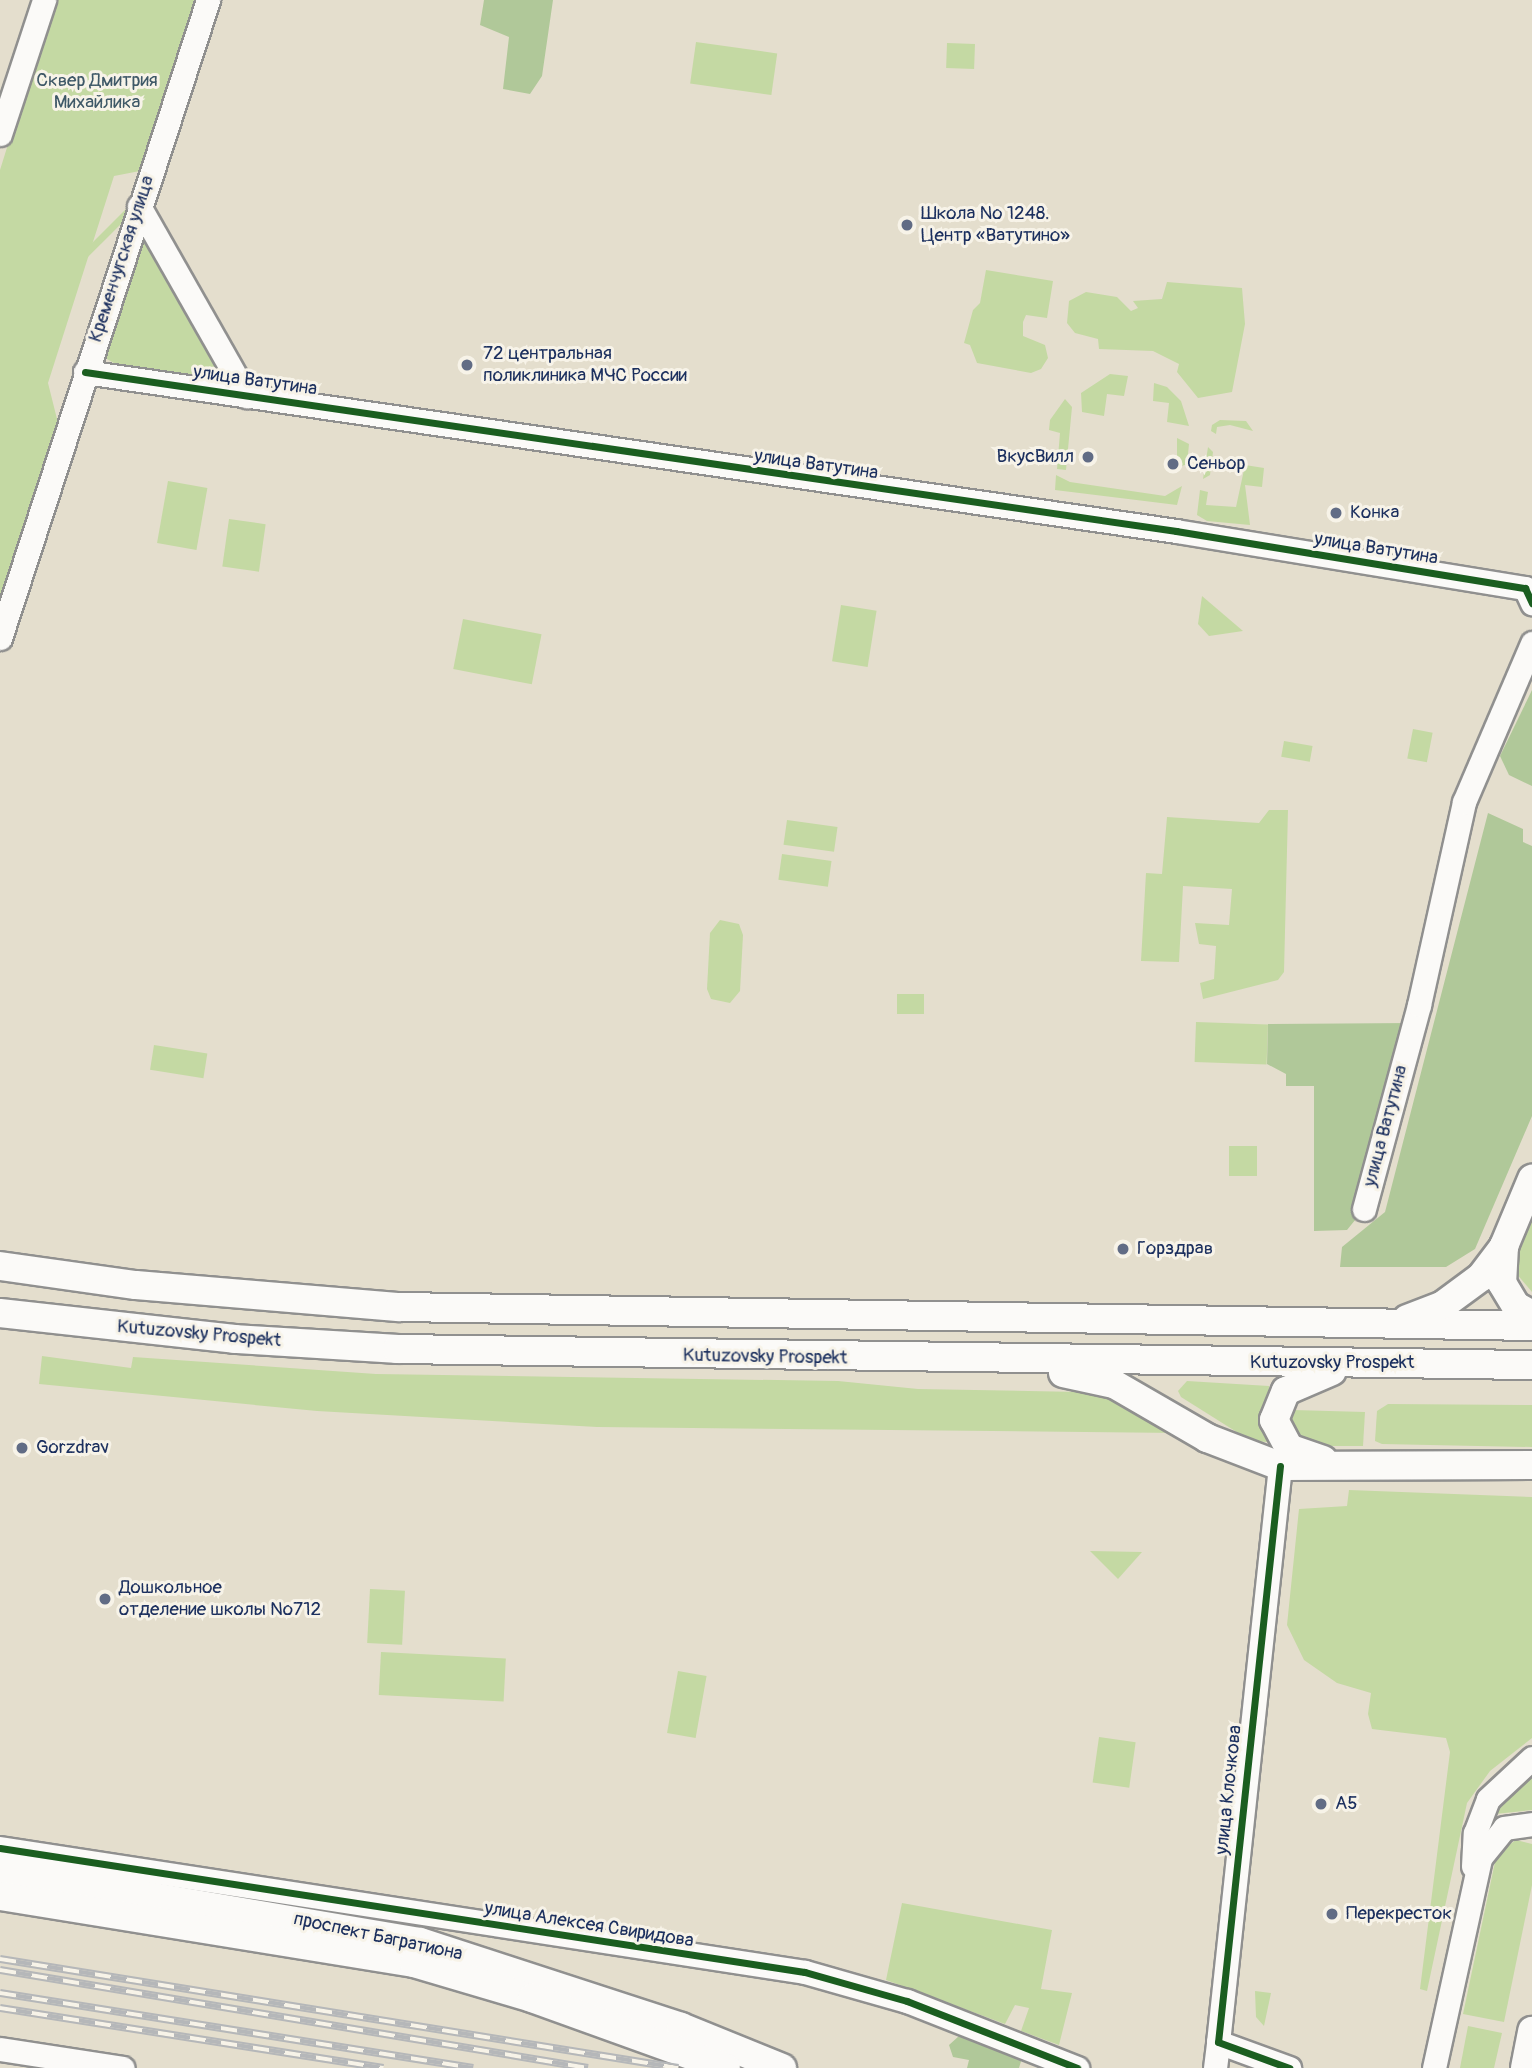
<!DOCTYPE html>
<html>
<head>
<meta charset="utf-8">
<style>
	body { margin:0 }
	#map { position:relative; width:1532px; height:2068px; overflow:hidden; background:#e4decd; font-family:Pangolin,sans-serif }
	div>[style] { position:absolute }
	.green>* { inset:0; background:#c4d9a3; transform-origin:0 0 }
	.forest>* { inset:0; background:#b0c899 }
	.roads { filter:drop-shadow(2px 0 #90908f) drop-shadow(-2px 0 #90908f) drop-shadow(0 2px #90908f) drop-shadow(0 -2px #90908f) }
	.minor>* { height:23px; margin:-11.5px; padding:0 11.5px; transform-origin:11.5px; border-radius:11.5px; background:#fbfaf8 }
	.major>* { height:28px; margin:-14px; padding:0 14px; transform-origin:14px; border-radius:14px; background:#fbfaf8 }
	.rail>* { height:8px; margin-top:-4px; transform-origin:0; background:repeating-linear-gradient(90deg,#f7f3e8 0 16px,#b5b7b9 0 32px); box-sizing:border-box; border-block:2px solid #b5b7b9 }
	.cycleway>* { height:7px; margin:-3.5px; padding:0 3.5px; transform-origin:3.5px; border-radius:3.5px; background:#1b5e20 }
	.dots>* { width:19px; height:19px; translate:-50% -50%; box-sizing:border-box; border:4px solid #f7f3e8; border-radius:50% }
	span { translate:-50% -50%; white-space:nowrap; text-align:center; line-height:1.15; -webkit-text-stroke:6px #f7f3e8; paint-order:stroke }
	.park-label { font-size:19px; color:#3e5867 }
	.poi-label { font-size:19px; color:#1b2f5e }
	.left { translate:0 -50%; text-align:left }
	.right { translate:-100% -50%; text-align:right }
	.street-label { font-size:19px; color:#1b2f5e }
</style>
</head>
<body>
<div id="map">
	<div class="green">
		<div style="clip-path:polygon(53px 0,199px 0,145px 170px,114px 176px,48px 383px,58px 423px,0 606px,0 170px)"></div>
		<div style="left:696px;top:42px;width:82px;height:42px;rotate:8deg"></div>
		<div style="left:947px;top:43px;width:28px;height:25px;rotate:2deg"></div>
		<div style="left:126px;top:209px;width:7px;height:167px;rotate:45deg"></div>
		<div style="clip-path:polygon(141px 229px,233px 384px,119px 366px,107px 359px,102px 350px)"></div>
		<div style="clip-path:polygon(986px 270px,1053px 281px,1047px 318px,1026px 315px,1023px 322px,1023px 336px,1045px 345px,1048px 358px,1041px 369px,1031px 373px,977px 363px,970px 345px,964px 343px,973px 310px,980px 303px)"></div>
		<div style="clip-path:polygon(1167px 282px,1242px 288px,1245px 324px,1232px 392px,1198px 398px,1177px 372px,1179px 364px,1153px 351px,1099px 349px,1098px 339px,1075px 333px,1067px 323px,1069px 301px,1086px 292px,1117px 297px,1131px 311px,1138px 308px,1133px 301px,1162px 299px)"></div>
		<div style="clip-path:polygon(1110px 374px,1128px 376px,1124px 396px,1107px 394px,1104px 416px,1082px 412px,1081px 393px)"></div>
		<div style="clip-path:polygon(1154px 383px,1167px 387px,1181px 401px,1189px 426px,1167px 422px,1169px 403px,1153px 401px)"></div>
		<div style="clip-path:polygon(1065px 399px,1072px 407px,1066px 470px,1057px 469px,1060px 433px,1049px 430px,1050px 420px)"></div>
		<div style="clip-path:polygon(1220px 420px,1246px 421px,1253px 431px,1230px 425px,1217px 427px,1216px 434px,1211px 431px,1212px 425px)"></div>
		<div style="clip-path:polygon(1177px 438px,1189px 444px,1187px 464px,1177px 468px)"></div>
		<div style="clip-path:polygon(1208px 447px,1213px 452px,1210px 475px,1203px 479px)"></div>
		<div style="clip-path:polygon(1245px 465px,1264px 468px,1262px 487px,1245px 485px,1250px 525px,1207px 521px,1197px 515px,1200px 490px,1208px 492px,1206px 505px,1236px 507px)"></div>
		<div style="clip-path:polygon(1056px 475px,1070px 482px,1165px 496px,1182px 486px,1177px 505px,1055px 490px)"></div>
		<div style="left:168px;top:481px;width:40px;height:63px;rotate:10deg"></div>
		<div style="left:229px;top:519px;width:37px;height:48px;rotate:8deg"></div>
		<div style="clip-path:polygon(1202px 596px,1243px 631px,1209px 636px,1198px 624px)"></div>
		<div style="left:841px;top:605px;width:36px;height:57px;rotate:9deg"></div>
		<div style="left:463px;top:619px;width:80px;height:51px;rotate:11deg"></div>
		<div style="left:1413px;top:729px;width:20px;height:30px;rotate:11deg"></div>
		<div style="left:1284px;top:741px;width:29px;height:16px;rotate:10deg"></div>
		<div style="clip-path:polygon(1269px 810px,1288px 810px,1284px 972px,1278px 980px,1203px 999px,1200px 983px,1214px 979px,1216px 946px,1199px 944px,1195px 923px,1229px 925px,1232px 889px,1183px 886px,1179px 962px,1141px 961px,1146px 873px,1162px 874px,1167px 817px,1259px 823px)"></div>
		<div style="left:787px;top:820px;width:51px;height:25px;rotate:8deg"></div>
		<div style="left:782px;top:854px;width:50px;height:26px;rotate:8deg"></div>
		<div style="clip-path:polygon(720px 920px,739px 924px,743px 935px,740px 991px,730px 1003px,711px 999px,707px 989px,710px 933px)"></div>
		<div style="left:897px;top:994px;width:27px;height:20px"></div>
		<div style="left:1196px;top:1022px;width:72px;height:40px;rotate:2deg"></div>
		<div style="left:154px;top:1045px;width:54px;height:25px;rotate:9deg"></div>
		<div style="left:1229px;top:1146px;width:28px;height:30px"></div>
		<div style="clip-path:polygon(1532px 1215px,1532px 1292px,1516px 1273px,1517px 1251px)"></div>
		<div style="clip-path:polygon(42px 1356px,131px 1368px,133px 1357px,376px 1374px,838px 1381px,918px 1389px,1080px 1392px,1107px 1396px,1179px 1433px,597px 1427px,317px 1411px,39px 1384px)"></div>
		<div style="clip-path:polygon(1187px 1381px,1269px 1386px,1268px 1442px,1251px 1441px,1181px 1397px,1178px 1391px)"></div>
		<div style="clip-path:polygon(1388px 1404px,1532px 1405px,1532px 1447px,1382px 1444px,1375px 1441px,1377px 1411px)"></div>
		<div style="clip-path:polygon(1293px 1410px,1365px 1412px,1363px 1446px,1314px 1446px,1296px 1439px,1288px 1415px)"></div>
		<div style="clip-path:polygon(1349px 1490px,1532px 1497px,1532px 1738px,1490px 1771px,1467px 1803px,1427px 1991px,1420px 1989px,1450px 1752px,1446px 1738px,1372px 1729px,1368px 1714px,1371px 1693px,1337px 1683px,1304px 1660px,1287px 1625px,1299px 1509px,1347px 1506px)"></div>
		<div style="clip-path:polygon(1090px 1551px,1142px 1552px,1118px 1579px)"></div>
		<div style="left:370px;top:1589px;width:35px;height:54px;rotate:3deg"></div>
		<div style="left:381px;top:1652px;width:125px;height:43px;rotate:3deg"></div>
		<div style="left:678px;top:1671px;width:29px;height:63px;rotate:10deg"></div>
		<div style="left:1099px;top:1737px;width:37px;height:46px;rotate:8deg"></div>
		<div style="clip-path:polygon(1532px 1770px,1532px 1810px,1495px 1814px,1503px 1796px)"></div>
		<div style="clip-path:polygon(1516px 1840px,1532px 1844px,1532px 1885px,1504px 2022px,1463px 2014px,1495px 1862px,1499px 1852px)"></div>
		<div style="clip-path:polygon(902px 1903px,1052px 1930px,1041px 1989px,1072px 1993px,1059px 2045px,1021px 2031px,1029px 2008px,1015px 2005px,1005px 2024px,886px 1980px)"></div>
		<div style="clip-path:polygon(1255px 1991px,1271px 1993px,1264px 2026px,1256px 2017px)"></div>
		<div style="clip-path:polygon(1468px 2026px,1502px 2033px,1494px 2068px,1460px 2068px)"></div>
	</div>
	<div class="forest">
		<div style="clip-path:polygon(484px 0,553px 0,542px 76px,530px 94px,503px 89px,509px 37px,480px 25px)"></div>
		<div style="clip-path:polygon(1532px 690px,1532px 786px,1509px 775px,1500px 756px)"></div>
		<div style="clip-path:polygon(1488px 813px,1523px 829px,1523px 842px,1532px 846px,1532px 1116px,1475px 1249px,1446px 1267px,1340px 1267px,1342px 1247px,1385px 1212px)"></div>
		<div style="clip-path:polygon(1413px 1023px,1364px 1209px,1347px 1230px,1314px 1231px,1314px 1086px,1286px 1086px,1286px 1074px,1267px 1064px,1268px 1024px)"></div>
		<div style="clip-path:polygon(959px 2036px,1022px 2058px,1019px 2068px,967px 2068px,969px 2060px,953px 2057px,949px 2045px)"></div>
	</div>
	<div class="roads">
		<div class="minor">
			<div style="left:0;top:134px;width:141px;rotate:-71.8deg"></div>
			<div style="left:139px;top:206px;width:219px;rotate:60.4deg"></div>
			<div style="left:85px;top:372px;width:1103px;rotate:8.29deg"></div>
			<div style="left:1176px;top:531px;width:354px;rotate:9.3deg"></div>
			<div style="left:1525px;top:588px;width:17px;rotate:65deg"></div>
			<div style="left:0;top:638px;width:671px;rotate:-71.94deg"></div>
			<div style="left:1364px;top:1209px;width:211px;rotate:-74.9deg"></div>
			<div style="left:1419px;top:1005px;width:208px;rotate:-77.5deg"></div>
			<div style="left:1464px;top:802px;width:173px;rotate:-66.8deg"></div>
			<div style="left:1280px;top:1466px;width:579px;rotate:96.14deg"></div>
			<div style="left:1218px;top:2042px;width:76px;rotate:20.1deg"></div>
			<div style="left:0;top:1848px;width:814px;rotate:8.76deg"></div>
			<div style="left:805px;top:1972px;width:106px;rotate:15.9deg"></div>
			<div style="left:907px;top:2001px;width:183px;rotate:21.5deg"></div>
			<div style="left:1473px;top:1866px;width:33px;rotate:-87deg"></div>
			<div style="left:1475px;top:1833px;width:36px;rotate:-69deg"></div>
			<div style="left:1488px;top:1799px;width:60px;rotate:-43deg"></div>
			<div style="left:0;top:2049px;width:124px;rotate:8.8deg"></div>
			<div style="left:1215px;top:2068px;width:26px;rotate:-83deg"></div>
			<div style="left:1434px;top:2068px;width:215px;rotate:-77.6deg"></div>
			<div style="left:1480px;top:1858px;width:38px;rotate:-51deg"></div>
			<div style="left:1504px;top:1828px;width:28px;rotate:-8deg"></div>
		</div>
		<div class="major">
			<div style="left:1504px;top:1246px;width:37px;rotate:93deg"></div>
			<div style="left:1502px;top:1283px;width:27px;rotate:59deg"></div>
			<div style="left:1516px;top:1306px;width:18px;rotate:29deg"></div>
			<div style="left:0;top:1266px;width:137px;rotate:8deg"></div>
			<div style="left:136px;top:1285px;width:265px;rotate:4.8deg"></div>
			<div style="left:400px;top:1307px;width:1132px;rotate:0.96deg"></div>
			<div style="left:0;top:1313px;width:236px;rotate:6.3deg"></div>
			<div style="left:235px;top:1339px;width:162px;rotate:3.5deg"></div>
			<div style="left:397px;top:1349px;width:1135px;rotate:0.81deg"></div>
			<div style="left:1407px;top:1319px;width:39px;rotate:-21deg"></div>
			<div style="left:1443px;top:1305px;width:47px;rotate:-36.4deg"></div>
			<div style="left:1481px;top:1277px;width:39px;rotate:-53deg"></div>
			<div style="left:1504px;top:1246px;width:73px;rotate:-67.3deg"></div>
			<div style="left:1063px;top:1373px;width:52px;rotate:12.2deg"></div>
			<div style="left:1114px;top:1384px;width:108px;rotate:30.1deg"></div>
			<div style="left:1207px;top:1438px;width:78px;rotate:21deg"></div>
			<div style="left:1280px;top:1466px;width:252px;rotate:-0.2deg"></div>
			<div style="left:1323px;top:1460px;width:36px;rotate:-161deg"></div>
			<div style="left:1289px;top:1448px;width:32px;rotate:-118deg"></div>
			<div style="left:1274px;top:1420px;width:31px;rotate:-68deg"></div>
			<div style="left:1286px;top:1391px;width:50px;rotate:-23.5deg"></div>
			<div style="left:0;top:1871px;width:426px;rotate:9.6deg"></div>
			<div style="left:420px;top:1942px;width:274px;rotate:18deg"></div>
			<div style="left:681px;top:2027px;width:109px;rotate:22.1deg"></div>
			<div style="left:0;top:1896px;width:419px;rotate:9.2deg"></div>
			<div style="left:414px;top:1963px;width:123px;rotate:16.5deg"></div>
			<div style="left:532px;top:1998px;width:206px;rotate:19.8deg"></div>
			<div style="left:1525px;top:2068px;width:38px;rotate:-79deg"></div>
		</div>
	</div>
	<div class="rail">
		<div style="left:0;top:1959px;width:687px;rotate:9.13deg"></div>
		<div style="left:0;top:1970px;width:596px;rotate:9.46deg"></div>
		<div style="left:0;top:1993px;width:479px;rotate:9deg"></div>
		<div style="left:0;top:2008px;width:388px;rotate:8.9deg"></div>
	</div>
	<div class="cycleway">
		<div style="left:85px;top:372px;width:1103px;rotate:8.29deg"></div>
		<div style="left:1176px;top:531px;width:354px;rotate:9.3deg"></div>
		<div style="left:1525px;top:588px;width:17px;rotate:65deg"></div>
		<div style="left:1280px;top:1466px;width:579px;rotate:96.14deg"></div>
		<div style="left:1218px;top:2042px;width:76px;rotate:20.1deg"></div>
		<div style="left:0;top:1848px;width:814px;rotate:8.76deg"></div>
		<div style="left:805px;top:1972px;width:106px;rotate:15.9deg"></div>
		<div style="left:907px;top:2001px;width:183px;rotate:21.5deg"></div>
	</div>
	<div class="dots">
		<div style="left:907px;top:225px;background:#616c85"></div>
		<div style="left:467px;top:365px;background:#616c85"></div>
		<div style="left:1088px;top:457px;background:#616c85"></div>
		<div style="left:1173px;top:464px;background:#616c85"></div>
		<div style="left:1336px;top:513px;background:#616c85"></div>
		<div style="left:1123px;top:1249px;background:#616c85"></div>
		<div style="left:22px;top:1448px;background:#616c85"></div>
		<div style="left:105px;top:1599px;background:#616c85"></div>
		<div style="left:1321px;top:1804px;background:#616c85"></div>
		<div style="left:1332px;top:1914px;background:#616c85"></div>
	</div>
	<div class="park-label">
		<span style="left:97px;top:92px">Сквер Дмитрия<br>Михайлика</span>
	</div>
	<div class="poi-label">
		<span class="left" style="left:921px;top:225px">Школа № 1248.<br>Центр «Ватутино»</span>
		<span class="left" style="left:483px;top:365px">72 центральная<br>поликлиника МЧС России</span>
		<span class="right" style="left:1074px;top:457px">ВкусВилл</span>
		<span class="left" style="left:1187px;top:464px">Сеньор</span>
		<span class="left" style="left:1350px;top:513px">Конка</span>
		<span class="left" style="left:1137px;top:1249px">Горздрав</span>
		<span class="left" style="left:36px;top:1448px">Gorzdrav</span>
		<span class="left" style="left:119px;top:1599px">Дошкольное<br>отделение школы №712</span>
		<span class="left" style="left:1335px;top:1804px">А5</span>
		<span class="left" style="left:1346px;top:1914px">Перекресток</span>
	</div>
	<div class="street-label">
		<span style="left:122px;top:259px;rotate:-72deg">Кременчугская улица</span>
		<span style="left:255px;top:381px;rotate:8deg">улица Ватутина</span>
		<span style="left:816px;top:465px;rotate:8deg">улица Ватутина</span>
		<span style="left:1376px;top:549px;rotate:9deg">улица Ватутина</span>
		<span style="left:1386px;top:1126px;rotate:-75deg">улица Ватутина</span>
		<span style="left:199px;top:1334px;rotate:5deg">Kutuzovsky Prospekt</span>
		<span style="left:765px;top:1357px;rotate:1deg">Kutuzovsky Prospekt</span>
		<span style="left:1332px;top:1363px">Kutuzovsky Prospekt</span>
		<span style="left:1229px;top:1790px;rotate:-84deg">улица Клочкова</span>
		<span style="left:589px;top:1925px;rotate:9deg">улица Алексея Свиридова</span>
		<span style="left:378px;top:1937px;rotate:12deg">проспект Багратиона</span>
	</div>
</div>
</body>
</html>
